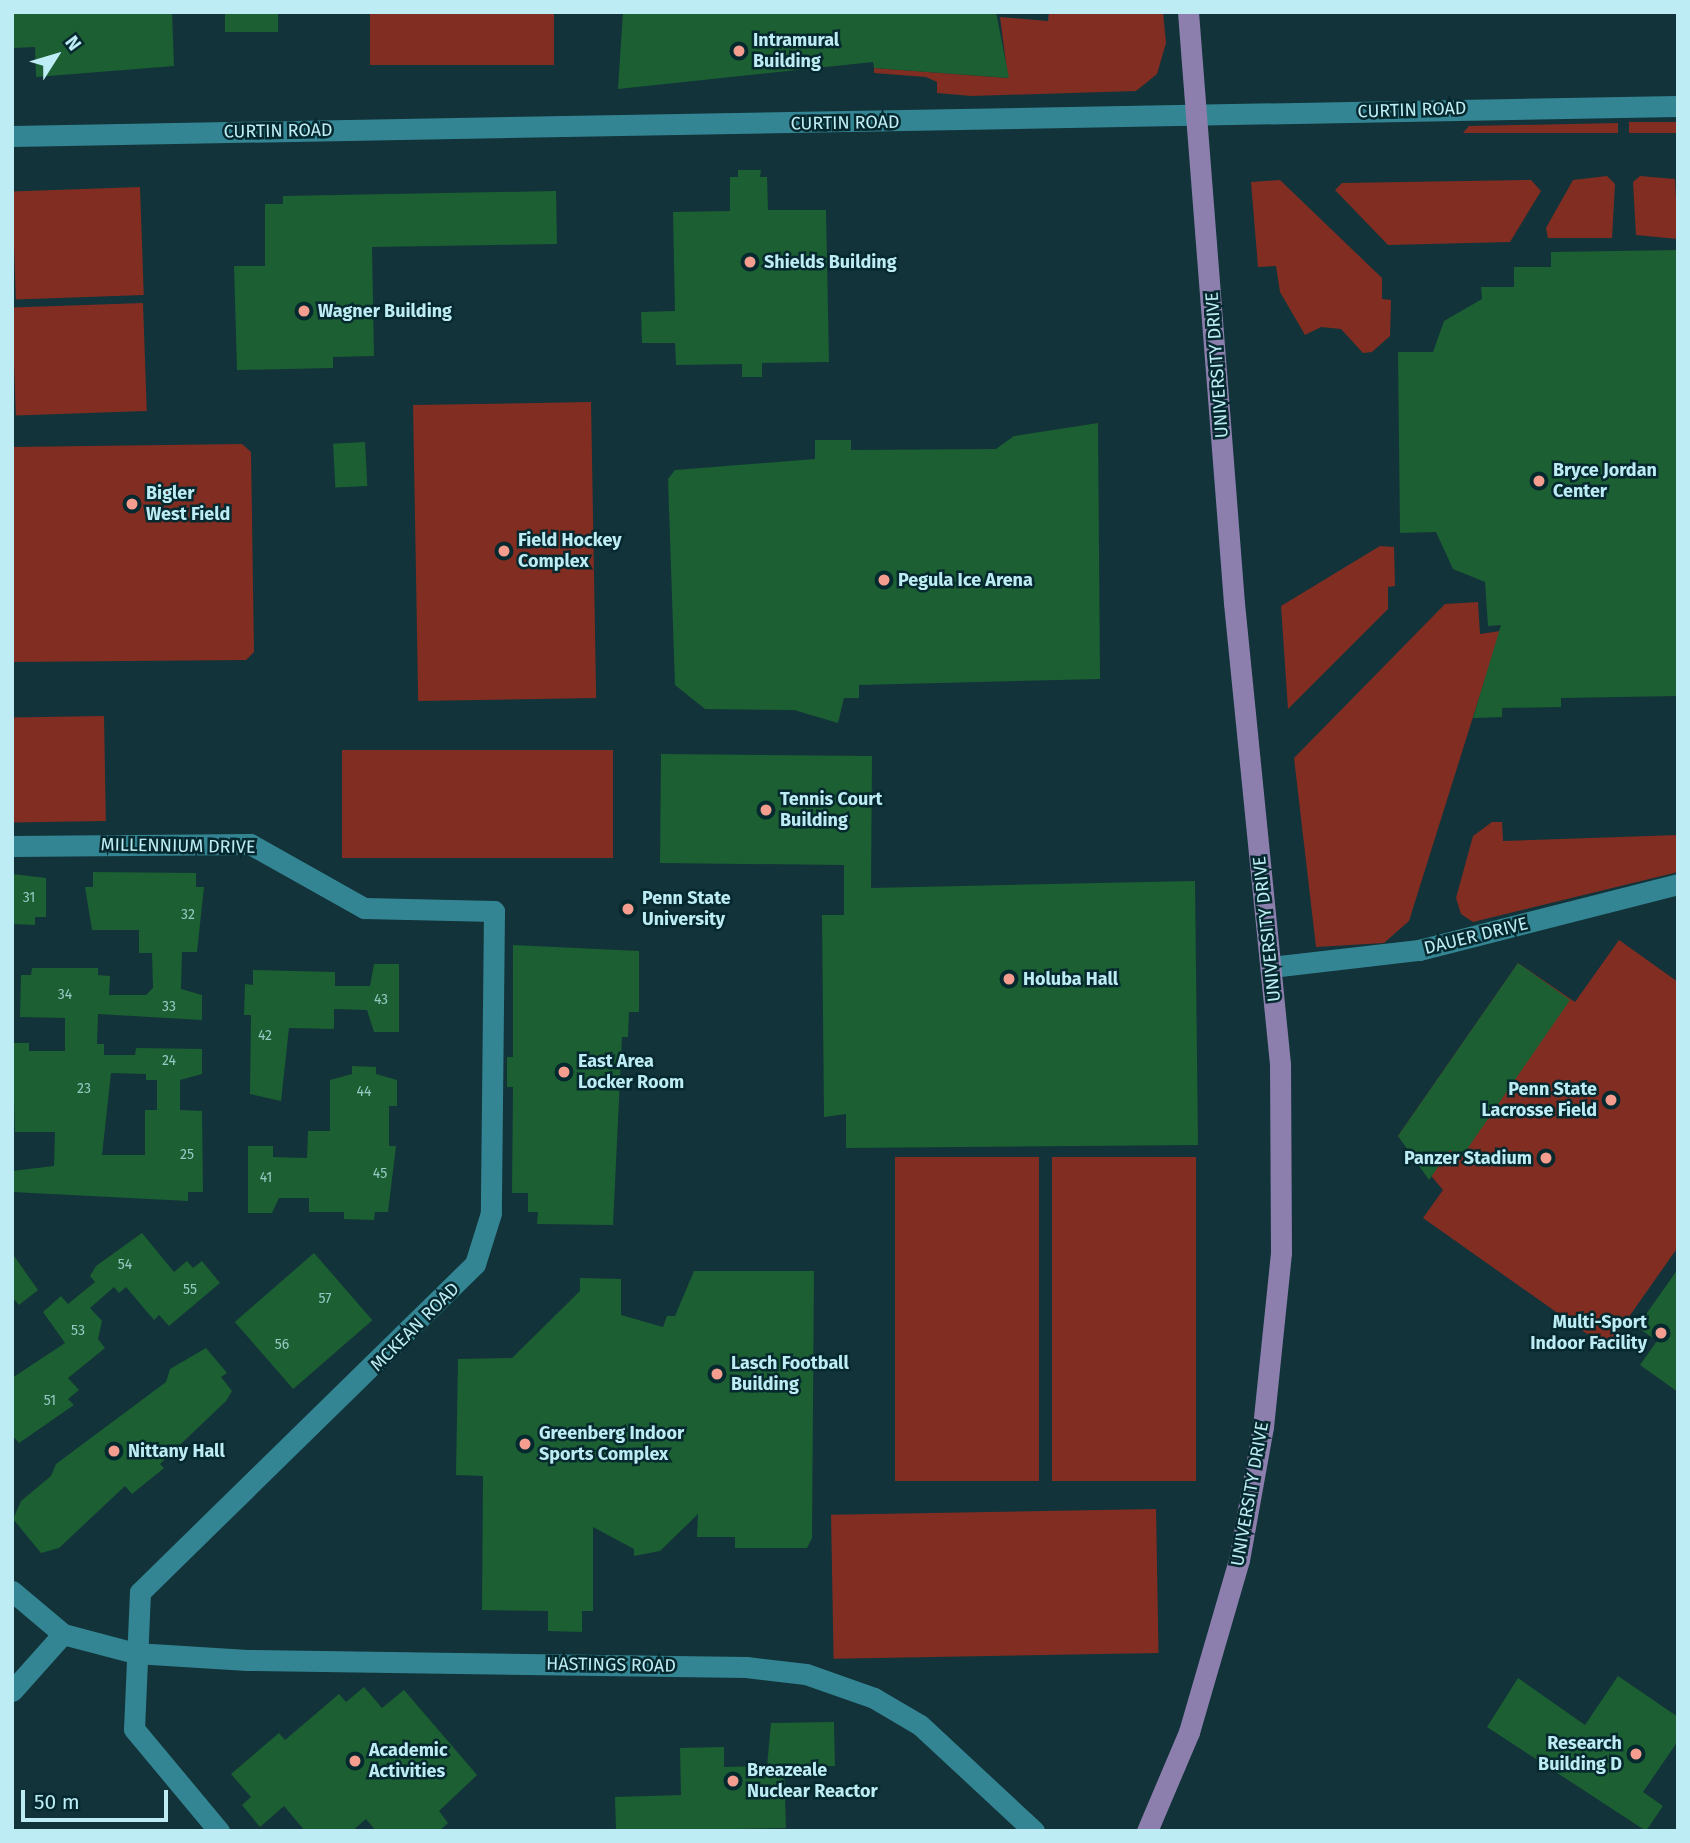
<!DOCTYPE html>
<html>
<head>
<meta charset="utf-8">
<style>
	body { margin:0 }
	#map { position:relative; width:1690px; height:1843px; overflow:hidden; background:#123339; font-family:"Fira Sans",sans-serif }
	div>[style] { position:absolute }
	.green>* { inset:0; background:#812d22; transform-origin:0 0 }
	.building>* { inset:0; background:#1c5f32; transform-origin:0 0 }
	.minor>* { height:21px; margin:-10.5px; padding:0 10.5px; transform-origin:10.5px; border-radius:10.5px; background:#348593 }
	.major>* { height:21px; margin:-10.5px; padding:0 10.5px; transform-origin:10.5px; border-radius:10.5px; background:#8c7fae }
	.dots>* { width:19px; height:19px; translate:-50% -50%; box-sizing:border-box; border:4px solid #06292f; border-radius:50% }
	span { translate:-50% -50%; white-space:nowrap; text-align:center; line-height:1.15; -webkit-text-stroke:5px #06292f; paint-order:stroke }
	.number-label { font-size:14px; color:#95c9c4 }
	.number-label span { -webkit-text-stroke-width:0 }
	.poi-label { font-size:18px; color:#bdecf5; font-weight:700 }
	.left { translate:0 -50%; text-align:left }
	.right { translate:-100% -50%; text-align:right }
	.street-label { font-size:18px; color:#bdecf5 }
	.frame { position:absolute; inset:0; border:14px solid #bdecf5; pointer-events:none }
	.north { position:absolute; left:21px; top:21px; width:70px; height:70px; -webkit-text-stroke:5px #06292f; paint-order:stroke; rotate:53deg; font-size:19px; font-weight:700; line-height:28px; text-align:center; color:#bdecf5 }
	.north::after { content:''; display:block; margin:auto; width:24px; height:32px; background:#bdecf5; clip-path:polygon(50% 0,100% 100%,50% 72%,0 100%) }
	.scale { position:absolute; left:21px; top:1790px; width:147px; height:32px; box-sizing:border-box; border:4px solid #bdecf5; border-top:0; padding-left:9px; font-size:21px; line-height:24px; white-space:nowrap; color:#bdecf5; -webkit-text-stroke:5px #06292f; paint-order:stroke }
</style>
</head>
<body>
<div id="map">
	<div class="green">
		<div style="left:370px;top:12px;width:184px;height:53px"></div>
		<div style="clip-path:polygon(1049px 12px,1163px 12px,1166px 43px,1157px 74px,1136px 91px,972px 96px,937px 93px,937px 82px,926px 77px,874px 73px,874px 68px,1008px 78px,1000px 17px,1048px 21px)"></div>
		<div style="left:1678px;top:122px;width:11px;height:49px;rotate:90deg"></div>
		<div style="clip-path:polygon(1618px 123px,1618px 133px,1463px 133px,1469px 126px)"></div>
		<div style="clip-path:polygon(1607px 176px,1615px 184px,1612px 238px,1548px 238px,1546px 228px,1573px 180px)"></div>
		<div style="clip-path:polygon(1640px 176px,1675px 179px,1678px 239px,1636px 235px,1633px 182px)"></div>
		<div style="clip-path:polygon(1280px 180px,1382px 278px,1382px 299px,1391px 300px,1390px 336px,1372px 352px,1363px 353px,1341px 329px,1321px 327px,1305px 335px,1280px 292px,1276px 266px,1258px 267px,1251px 182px)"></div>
		<div style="clip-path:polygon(1531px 180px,1541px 191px,1510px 242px,1388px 245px,1335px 190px,1342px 183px)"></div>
		<div style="left:140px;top:187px;width:108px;height:128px;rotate:88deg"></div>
		<div style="left:143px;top:303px;width:108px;height:131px;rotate:88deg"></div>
		<div style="left:591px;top:402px;width:296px;height:178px;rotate:89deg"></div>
		<div style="clip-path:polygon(242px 444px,251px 452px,254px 652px,246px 660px,12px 662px,12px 447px)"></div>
		<div style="clip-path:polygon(1380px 546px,1394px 547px,1395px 586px,1388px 587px,1388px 609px,1288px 709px,1281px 606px)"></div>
		<div style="clip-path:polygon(1478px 602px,1480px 634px,1500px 631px,1409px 921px,1384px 943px,1316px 947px,1294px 758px,1445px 604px)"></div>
		<div style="left:104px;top:716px;width:105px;height:92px;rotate:89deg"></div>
		<div style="left:342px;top:750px;width:271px;height:108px"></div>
		<div style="clip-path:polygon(1492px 822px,1502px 822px,1503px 841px,1678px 835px,1678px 872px,1473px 922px,1461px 914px,1456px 898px,1473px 836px)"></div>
		<div style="clip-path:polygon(1619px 940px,1678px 982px,1678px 1247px,1607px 1348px,1423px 1218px,1443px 1190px,1398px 1136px,1518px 963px,1575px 1002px)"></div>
		<div style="left:1039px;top:1157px;width:324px;height:144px;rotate:90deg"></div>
		<div style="left:1196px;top:1157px;width:324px;height:144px;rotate:90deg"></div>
		<div style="left:1156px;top:1509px;width:144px;height:325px;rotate:89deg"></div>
	</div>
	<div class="building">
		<div style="clip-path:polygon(12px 12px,172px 12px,174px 66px,36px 77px,35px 47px,12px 48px)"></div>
		<div style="left:225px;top:12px;width:53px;height:20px"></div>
		<div style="clip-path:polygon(623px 12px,996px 12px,1009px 78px,874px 68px,873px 62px,618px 89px)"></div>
		<div style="clip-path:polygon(738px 170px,761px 170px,760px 177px,767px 177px,768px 210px,826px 210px,829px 362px,762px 363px,762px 377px,742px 377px,742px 364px,676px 365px,675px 343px,642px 343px,641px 312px,675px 311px,673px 212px,730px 211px,730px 177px,738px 177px)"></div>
		<div style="clip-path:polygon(556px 191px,557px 244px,372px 247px,374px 356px,333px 357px,333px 368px,237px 370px,234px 266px,265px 266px,265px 204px,283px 204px,283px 196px)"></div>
		<div style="clip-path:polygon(1678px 250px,1678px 696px,1561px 698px,1561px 707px,1502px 708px,1502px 717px,1473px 718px,1501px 625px,1488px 626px,1485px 582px,1453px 569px,1436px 532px,1400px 533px,1398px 352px,1433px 352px,1444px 321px,1482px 299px,1481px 287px,1514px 287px,1514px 267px,1551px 267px,1551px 252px)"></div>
		<div style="clip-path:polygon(1098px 423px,1100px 679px,859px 685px,859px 698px,844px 698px,838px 723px,794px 710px,705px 709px,675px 685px,668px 479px,675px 470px,815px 459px,815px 440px,851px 440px,851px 450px,996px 449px,1014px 436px)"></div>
		<div style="left:365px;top:442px;width:44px;height:32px;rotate:87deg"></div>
		<div style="clip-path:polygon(661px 754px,872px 756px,871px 888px,1195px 881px,1198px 1145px,846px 1148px,846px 1114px,824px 1117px,822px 915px,844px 915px,844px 865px,660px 863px)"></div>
		<div style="clip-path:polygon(evenodd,93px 872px,196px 873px,196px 887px,204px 887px,197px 952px,182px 952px,181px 989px,202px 995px,202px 1020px,98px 1014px,97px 1044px,104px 1044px,104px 1055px,135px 1055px,136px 1048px,202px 1049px,202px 1074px,180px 1080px,180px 1110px,202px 1111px,203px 1192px,188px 1192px,188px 1201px,12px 1192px,12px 1171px,54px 1166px,55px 1132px,15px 1132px,12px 1043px,29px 1043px,29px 1051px,65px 1051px,65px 1018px,20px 1017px,21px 975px,31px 975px,32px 968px,98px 968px,98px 975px,110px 976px,109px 995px,146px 995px,153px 988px,152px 953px,139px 953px,139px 930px,92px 930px,85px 887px,93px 887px,93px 872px,111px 1073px,146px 1074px,146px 1080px,157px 1080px,157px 1110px,145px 1110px,145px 1155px,102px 1155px,111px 1073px)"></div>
		<div style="clip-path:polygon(12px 874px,46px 878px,46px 917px,35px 917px,35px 925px,12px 924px)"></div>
		<div style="clip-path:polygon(513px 945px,639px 951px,639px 1012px,629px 1012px,628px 1037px,622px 1037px,613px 1225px,537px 1224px,538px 1212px,528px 1212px,528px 1193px,512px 1193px,513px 1087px,507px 1087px,507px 1057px,513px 1057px)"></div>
		<div style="clip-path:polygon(1518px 963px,1570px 1000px,1461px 1158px,1450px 1150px,1429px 1180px,1398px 1136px)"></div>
		<div style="clip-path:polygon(374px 964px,399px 964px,399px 1032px,374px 1032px,367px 1010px,334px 1009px,334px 1029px,289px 1028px,281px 1101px,250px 1094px,251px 1015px,244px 1015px,245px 984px,253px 985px,253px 970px,335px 972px,335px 986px,370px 986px)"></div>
		<div style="clip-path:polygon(352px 1066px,376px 1067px,376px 1074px,397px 1080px,397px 1106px,389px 1106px,389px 1146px,396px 1146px,388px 1212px,375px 1212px,374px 1220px,344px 1219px,344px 1212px,309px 1212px,309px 1198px,279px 1198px,272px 1213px,248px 1213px,248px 1146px,273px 1146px,273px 1157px,307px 1158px,308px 1131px,330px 1131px,330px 1080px,352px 1074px)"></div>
		<div style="clip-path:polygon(142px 1233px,174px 1272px,187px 1261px,193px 1268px,202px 1261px,220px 1283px,169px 1326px,159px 1315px,154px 1320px,126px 1287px,119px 1293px,114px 1287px,90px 1308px,102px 1321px,98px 1339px,105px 1348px,68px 1378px,79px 1390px,68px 1399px,74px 1405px,19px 1443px,12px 1435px,12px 1378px,65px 1343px,43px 1312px,61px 1296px,68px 1304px,95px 1282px,90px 1276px,96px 1266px)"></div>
		<div style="clip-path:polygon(12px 1253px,38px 1290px,19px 1305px,12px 1297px)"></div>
		<div style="left:314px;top:1253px;width:89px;height:105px;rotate:49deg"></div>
		<div style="clip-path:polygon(1678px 1269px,1678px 1392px,1640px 1365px,1657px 1341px,1637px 1327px)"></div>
		<div style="clip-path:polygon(694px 1271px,814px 1271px,812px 1538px,807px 1548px,735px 1548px,735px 1537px,697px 1537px,698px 1514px,660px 1551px,634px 1556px,634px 1549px,593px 1527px,593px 1611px,582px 1611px,582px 1632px,548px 1631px,548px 1611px,482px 1610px,483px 1476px,456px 1475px,458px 1359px,512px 1358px,580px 1291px,580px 1278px,621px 1279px,621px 1315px,663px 1327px,667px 1316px,675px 1316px)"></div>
		<div style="clip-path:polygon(206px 1348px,227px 1373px,221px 1377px,232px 1391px,226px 1401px,160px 1464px,164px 1468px,132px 1494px,125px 1486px,59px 1548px,41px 1553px,13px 1519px,21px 1501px,51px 1476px,56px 1464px,166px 1382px,170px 1369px)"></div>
		<div style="clip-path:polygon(1618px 1676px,1678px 1717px,1678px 1741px,1643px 1792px,1663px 1806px,1646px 1831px,1487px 1727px,1518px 1678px,1585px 1725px)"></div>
		<div style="clip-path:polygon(364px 1687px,382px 1708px,404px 1690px,477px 1775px,439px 1811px,448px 1823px,439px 1831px,376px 1831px,366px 1819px,352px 1831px,305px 1831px,284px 1806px,260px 1827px,242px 1805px,251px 1797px,231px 1774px,279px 1733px,285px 1740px,339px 1694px,346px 1702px)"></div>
		<div style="clip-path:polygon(834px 1722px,835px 1766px,784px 1767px,786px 1828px,616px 1831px,615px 1797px,681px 1795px,680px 1748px,724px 1747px,724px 1767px,767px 1766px,771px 1723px)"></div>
	</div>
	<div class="minor">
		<div style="left:12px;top:136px;width:1666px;rotate:-1.03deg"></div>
		<div style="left:12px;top:846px;width:238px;rotate:-0.5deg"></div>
		<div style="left:250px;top:844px;width:131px;rotate:29.3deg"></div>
		<div style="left:364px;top:908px;width:130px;rotate:1.3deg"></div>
		<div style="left:494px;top:911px;width:302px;rotate:90.6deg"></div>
		<div style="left:491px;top:1213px;width:53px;rotate:107.4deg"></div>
		<div style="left:475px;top:1264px;width:469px;rotate:135.6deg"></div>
		<div style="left:140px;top:1592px;width:137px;rotate:92.5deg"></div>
		<div style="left:134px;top:1729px;width:133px;rotate:50.2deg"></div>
		<div style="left:1271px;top:967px;width:149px;rotate:-6.6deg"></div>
		<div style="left:1419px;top:950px;width:267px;rotate:-14.3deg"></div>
		<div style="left:12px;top:1591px;width:67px;rotate:40.1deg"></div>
		<div style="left:63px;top:1634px;width:74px;rotate:14.8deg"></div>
		<div style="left:135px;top:1653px;width:112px;rotate:3.6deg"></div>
		<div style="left:247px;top:1660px;width:499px;rotate:0.8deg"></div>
		<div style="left:746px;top:1667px;width:60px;rotate:6.7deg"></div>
		<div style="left:806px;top:1674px;width:72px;rotate:19.4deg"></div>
		<div style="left:874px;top:1698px;width:53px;rotate:30.4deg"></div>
		<div style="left:920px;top:1725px;width:156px;rotate:42.9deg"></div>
		<div style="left:12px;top:1691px;width:76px;rotate:-48.2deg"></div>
	</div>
	<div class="major">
		<div style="left:1147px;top:1831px;width:108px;rotate:-67deg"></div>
		<div style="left:1189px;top:1732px;width:179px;rotate:-73.8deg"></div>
		<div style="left:1239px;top:1560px;width:135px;rotate:-79.8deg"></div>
		<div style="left:1263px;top:1427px;width:175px;rotate:-84.1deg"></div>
		<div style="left:1281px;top:1253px;width:189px;rotate:-90.3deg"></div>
		<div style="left:1280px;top:1064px;width:463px;rotate:-95.7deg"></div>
		<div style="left:1234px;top:603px;width:593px;rotate:-94.45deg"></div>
	</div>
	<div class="dots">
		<div style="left:739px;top:51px;background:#f59d8e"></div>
		<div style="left:750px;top:262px;background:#f59d8e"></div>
		<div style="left:304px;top:311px;background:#f59d8e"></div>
		<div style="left:1539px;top:481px;background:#f59d8e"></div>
		<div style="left:132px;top:504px;background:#f59d8e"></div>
		<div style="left:504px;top:551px;background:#f59d8e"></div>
		<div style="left:884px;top:580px;background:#f59d8e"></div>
		<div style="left:766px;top:810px;background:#f59d8e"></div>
		<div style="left:628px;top:909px;background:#f59d8e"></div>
		<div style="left:1009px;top:979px;background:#f59d8e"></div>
		<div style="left:564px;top:1072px;background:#f59d8e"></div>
		<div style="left:1611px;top:1100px;background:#f59d8e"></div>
		<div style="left:1546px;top:1158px;background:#f59d8e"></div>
		<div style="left:1661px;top:1333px;background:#f59d8e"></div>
		<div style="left:717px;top:1374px;background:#f59d8e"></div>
		<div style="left:525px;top:1444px;background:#f59d8e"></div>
		<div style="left:114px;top:1451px;background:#f59d8e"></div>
		<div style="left:1636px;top:1754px;background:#f59d8e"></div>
		<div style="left:355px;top:1761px;background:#f59d8e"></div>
		<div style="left:733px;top:1781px;background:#f59d8e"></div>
	</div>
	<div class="number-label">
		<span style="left:29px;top:898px">31</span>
		<span style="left:188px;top:915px">32</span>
		<span style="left:65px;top:995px">34</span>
		<span style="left:381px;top:1000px">43</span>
		<span style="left:169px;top:1007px">33</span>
		<span style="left:265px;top:1036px">42</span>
		<span style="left:169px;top:1061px">24</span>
		<span style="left:84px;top:1089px">23</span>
		<span style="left:364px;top:1092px">44</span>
		<span style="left:187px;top:1155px">25</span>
		<span style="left:380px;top:1174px">45</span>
		<span style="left:266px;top:1178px">41</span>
		<span style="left:125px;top:1265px">54</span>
		<span style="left:190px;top:1290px">55</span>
		<span style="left:325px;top:1299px">57</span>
		<span style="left:78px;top:1331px">53</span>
		<span style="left:282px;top:1345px">56</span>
		<span style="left:50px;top:1401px">51</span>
	</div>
	<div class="poi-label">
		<span class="left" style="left:753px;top:51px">Intramural<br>Building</span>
		<span class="left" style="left:764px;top:262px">Shields Building</span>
		<span class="left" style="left:318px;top:311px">Wagner Building</span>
		<span class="left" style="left:1553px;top:481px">Bryce Jordan<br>Center</span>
		<span class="left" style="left:146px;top:504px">Bigler<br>West Field</span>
		<span class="left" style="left:518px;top:551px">Field Hockey<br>Complex</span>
		<span class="left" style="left:898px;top:580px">Pegula Ice Arena</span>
		<span class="left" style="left:780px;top:810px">Tennis Court<br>Building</span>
		<span class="left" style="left:642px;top:909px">Penn State<br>University</span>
		<span class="left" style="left:1023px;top:979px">Holuba Hall</span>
		<span class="left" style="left:578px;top:1072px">East Area<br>Locker Room</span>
		<span class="right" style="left:1597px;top:1100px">Penn State<br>Lacrosse Field</span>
		<span class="right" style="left:1532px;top:1158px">Panzer Stadium</span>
		<span class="right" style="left:1647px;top:1333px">Multi-Sport<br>Indoor Facility</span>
		<span class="left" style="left:731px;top:1374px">Lasch Football<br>Building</span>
		<span class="left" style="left:539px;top:1444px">Greenberg Indoor<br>Sports Complex</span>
		<span class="left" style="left:128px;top:1451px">Nittany Hall</span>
		<span class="right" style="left:1622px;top:1754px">Research<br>Building D</span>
		<span class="left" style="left:369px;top:1761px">Academic<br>Activities</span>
		<span class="left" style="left:747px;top:1781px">Breazeale<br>Nuclear Reactor</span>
	</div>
	<div class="street-label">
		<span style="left:1412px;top:110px;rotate:-2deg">CURTIN ROAD</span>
		<span style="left:845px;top:123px;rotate:-1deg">CURTIN ROAD</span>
		<span style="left:278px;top:131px;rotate:-1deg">CURTIN ROAD</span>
		<span style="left:1217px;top:365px;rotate:-94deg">UNIVERSITY DRIVE</span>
		<span style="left:178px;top:846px;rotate:1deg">MILLENNIUM DRIVE</span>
		<span style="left:1267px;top:929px;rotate:-96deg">UNIVERSITY DRIVE</span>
		<span style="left:1476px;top:936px;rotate:-14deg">DAUER DRIVE</span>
		<span style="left:415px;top:1327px;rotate:-45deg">MCKEAN ROAD</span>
		<span style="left:1250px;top:1494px;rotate:-80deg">UNIVERSITY DRIVE</span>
		<span style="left:611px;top:1665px;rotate:1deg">HASTINGS ROAD</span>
	</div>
	<div class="frame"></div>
	<div class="north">N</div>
	<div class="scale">50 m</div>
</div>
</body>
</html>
